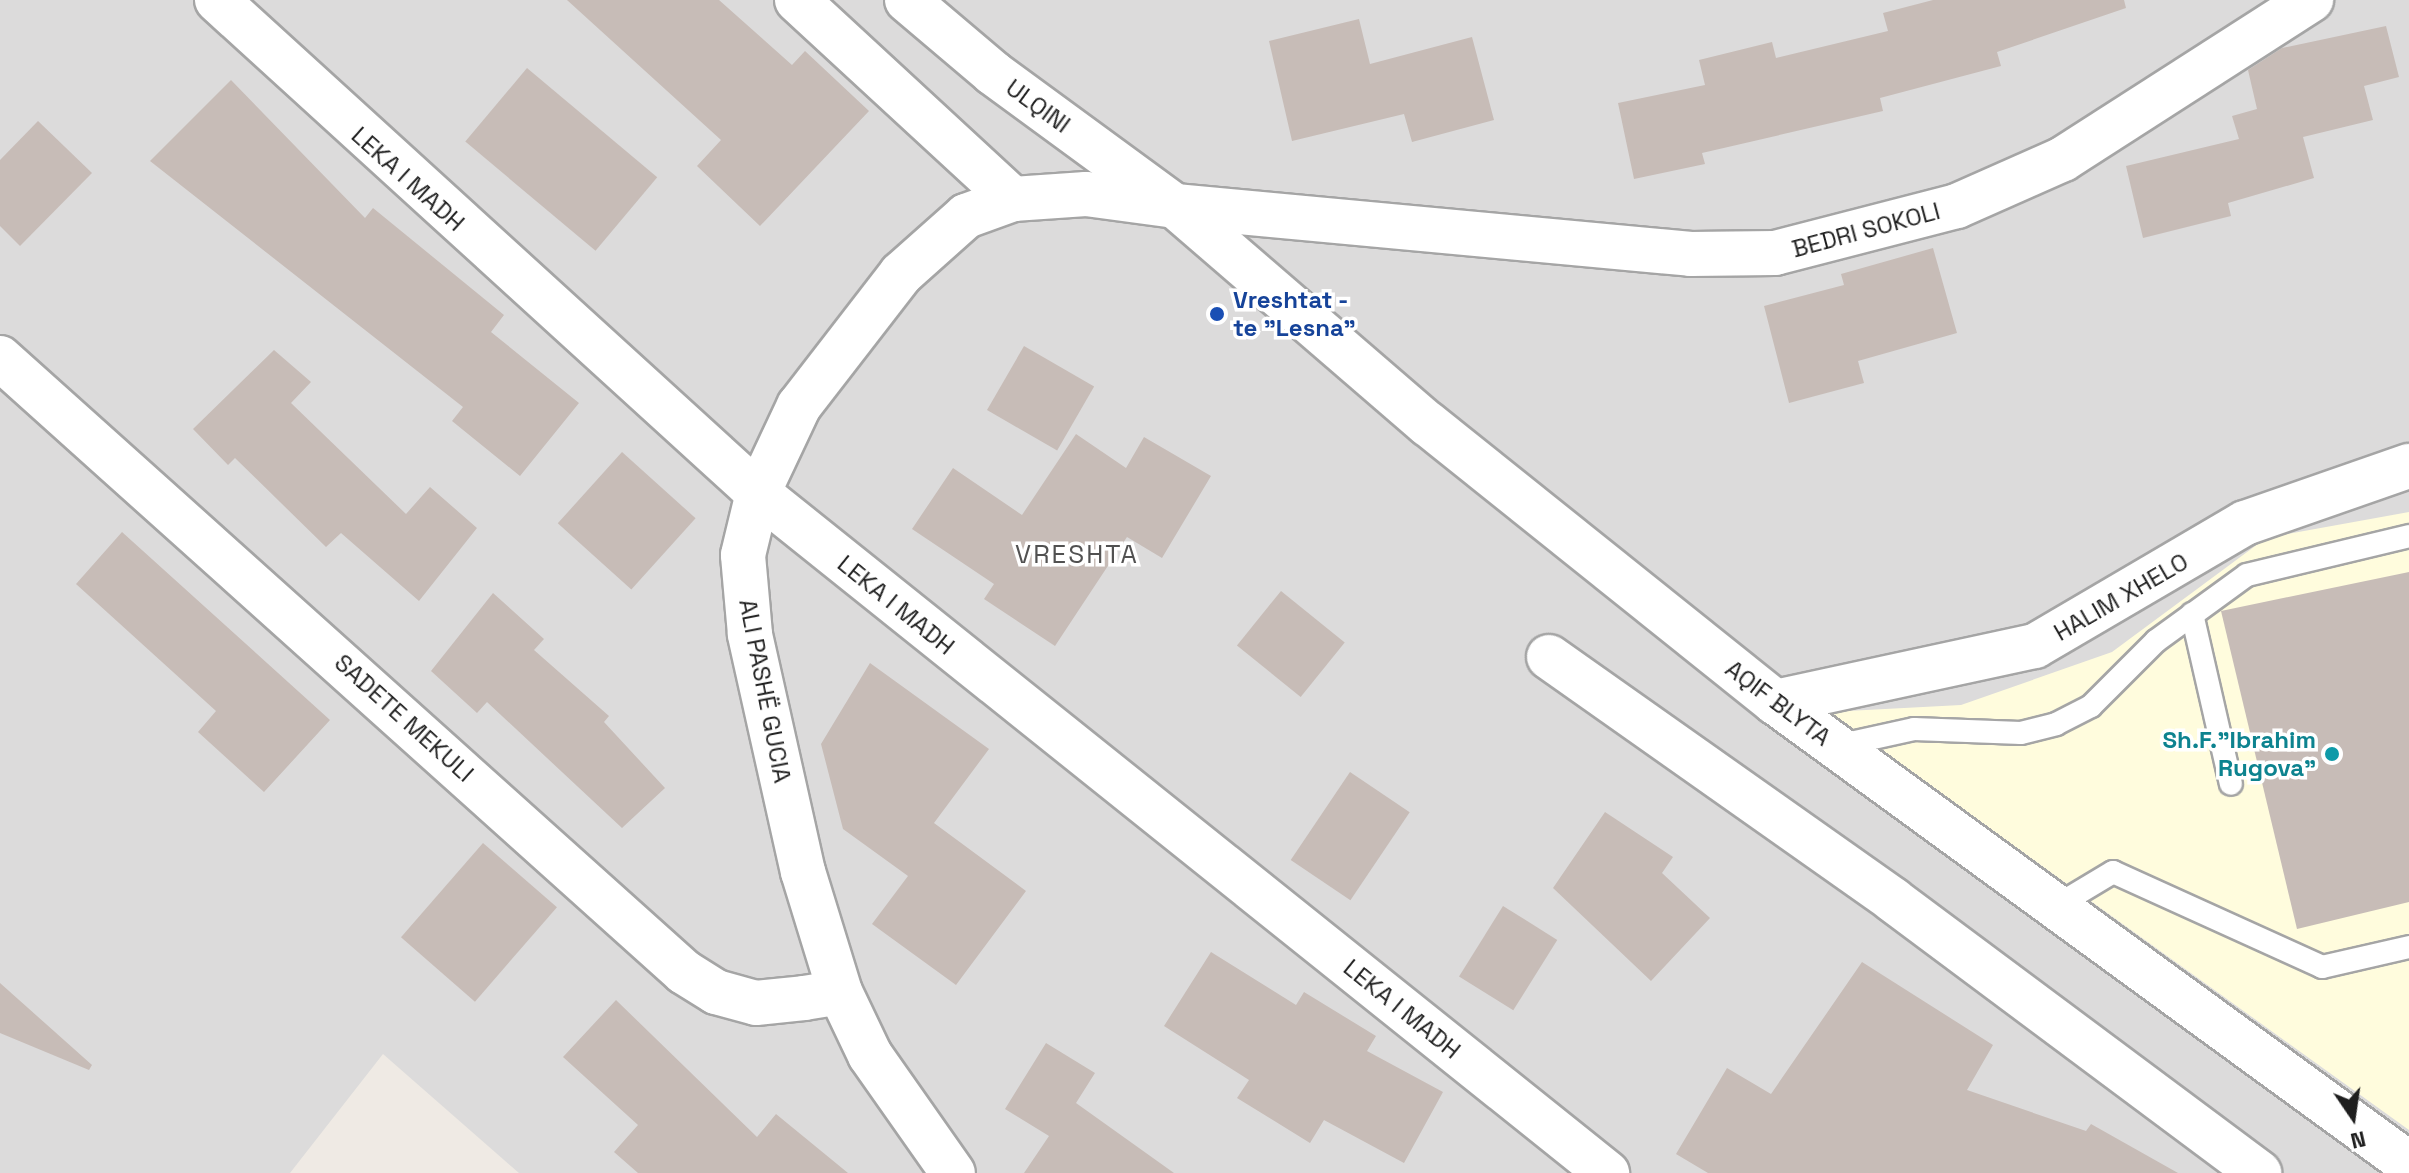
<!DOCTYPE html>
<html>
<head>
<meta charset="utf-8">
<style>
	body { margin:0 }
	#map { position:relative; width:2409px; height:1173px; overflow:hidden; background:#efeae4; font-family:"Space Grotesk",sans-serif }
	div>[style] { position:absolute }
	.residential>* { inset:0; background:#dcdbdb }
	.education>* { inset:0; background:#fffcdd }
	.building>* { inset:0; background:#c7bcb7; transform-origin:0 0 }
	.roads { filter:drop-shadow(2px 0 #a5a5a5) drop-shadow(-2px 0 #a5a5a5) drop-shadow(0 2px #a5a5a5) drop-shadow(0 -2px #a5a5a5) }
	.service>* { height:22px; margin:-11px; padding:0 11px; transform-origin:11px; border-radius:11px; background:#fff }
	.minor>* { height:44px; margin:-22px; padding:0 22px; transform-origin:22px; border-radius:22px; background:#fff }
	.tertiary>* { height:44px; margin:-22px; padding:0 22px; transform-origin:22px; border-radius:22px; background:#fff }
	.dots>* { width:22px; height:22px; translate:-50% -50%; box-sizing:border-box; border:4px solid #fff; border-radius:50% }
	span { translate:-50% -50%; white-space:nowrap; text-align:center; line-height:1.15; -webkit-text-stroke:7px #fff; paint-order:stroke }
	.street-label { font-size:24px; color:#1e1e1e }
	.transit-label { font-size:24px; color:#164399; font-weight:700 }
	.left { translate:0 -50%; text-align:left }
	.culture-label { font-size:24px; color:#0d838f; font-weight:700 }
	.right { translate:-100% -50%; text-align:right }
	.neighbourhood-label { font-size:26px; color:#515151; letter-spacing:2px }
	.north { position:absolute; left:2313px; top:1077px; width:80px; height:80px; -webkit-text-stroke:6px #fff; paint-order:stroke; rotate:167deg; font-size:22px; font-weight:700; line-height:32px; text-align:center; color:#1e1e1e }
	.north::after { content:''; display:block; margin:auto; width:28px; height:36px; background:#1e1e1e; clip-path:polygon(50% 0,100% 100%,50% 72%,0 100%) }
</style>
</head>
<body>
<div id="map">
	<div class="residential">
		<div style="clip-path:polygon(0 0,2409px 0,2409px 1173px,519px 1173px,383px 1054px,290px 1173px,0 1173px)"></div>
	</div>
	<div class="education">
		<div style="clip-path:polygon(2409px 512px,2409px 1130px,1828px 712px,1961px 705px,2112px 652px,2266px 538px)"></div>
	</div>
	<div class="building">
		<div style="clip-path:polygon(567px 0,719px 0,792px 65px,805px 51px,869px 111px,760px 226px,697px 166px,721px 140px)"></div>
		<div style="clip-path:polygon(1933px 0,2124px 0,2126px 8px,1997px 52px,2001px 66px,1880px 98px,1883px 111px,1702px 153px,1705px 164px,1634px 179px,1618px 103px,1705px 85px,1699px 60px,1772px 42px,1776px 58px,1888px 31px,1883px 13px)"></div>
		<div style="clip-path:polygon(1359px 19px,1370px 64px,1472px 37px,1494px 120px,1412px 142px,1404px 114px,1292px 141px,1269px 41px)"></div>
		<div style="clip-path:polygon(2386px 26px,2399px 77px,2364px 86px,2373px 120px,2303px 137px,2314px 178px,2228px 203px,2231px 216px,2143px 238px,2126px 166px,2239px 139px,2232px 116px,2257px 109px,2248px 70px,2282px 48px)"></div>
		<div style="left:527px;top:68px;width:170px;height:96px;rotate:40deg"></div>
		<div style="clip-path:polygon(231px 80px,365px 218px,373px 208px,504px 315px,491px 332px,579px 403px,520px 476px,452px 421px,463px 407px,150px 161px)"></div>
		<div style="clip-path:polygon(38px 121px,92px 173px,20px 246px,0 226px,0 160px)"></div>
		<div style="clip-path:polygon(1933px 248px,1957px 333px,1858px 361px,1864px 383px,1789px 403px,1764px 306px,1844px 285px,1841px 274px)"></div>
		<div style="left:1024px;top:346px;width:81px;height:74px;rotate:30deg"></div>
		<div style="clip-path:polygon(274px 350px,311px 382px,291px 403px,406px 514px,430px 487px,477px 528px,419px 601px,341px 533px,326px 547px,235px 458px,228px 465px,193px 429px)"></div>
		<div style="clip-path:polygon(1076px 434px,1126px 468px,1144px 437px,1211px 476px,1162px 558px,1127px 537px,1055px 646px,984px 599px,994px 584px,912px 529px,953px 468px,1022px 515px)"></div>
		<div style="left:622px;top:452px;width:99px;height:96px;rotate:42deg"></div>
		<div style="clip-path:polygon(122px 532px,330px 720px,264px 792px,198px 732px,216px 711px,76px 584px)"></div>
		<div style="clip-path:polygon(2409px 572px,2409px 902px,2297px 929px,2221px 611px)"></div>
		<div style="left:1281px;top:591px;width:82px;height:70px;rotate:39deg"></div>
		<div style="clip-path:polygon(493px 593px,544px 639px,534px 650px,609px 716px,604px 722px,665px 788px,622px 828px,487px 702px,477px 713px,431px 671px)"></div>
		<div style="clip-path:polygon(870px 663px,989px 749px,934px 823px,1026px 891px,956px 985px,872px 924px,908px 876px,843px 829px,821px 744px)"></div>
		<div style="left:1350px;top:772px;width:72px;height:106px;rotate:34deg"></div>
		<div style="clip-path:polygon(1605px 812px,1673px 857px,1662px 873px,1710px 918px,1651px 981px,1553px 888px)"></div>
		<div style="left:483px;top:843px;width:98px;height:125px;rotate:41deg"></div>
		<div style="left:1503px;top:906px;width:64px;height:83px;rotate:32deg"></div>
		<div style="clip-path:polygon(1211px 952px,1296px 1005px,1304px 992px,1376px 1036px,1367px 1051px,1443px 1092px,1404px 1163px,1324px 1120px,1310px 1143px,1237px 1098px,1249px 1080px,1164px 1026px)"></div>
		<div style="clip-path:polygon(1862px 962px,1993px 1045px,1967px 1090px,2086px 1131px,2091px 1124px,2178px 1173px,1708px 1173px,1676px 1154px,1727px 1068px,1771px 1094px)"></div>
		<div style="clip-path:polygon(0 983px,92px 1065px,89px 1070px,0 1033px)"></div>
		<div style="clip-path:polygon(616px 1000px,757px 1137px,776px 1114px,848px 1173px,638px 1173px,614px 1152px,638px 1125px,563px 1057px)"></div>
		<div style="clip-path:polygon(1046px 1043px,1095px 1073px,1076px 1103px,1174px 1173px,1024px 1173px,1049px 1136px,1005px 1109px)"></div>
	</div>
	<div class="roads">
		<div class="service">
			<div style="left:2192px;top:614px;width:174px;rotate:77.1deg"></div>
			<div style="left:1837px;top:746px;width:79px;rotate:-12.4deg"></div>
			<div style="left:1914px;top:729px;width:107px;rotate:2.1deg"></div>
			<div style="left:2021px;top:733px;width:36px;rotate:-14deg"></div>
			<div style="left:2056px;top:724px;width:39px;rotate:-27deg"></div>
			<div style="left:2091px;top:706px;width:92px;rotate:-45deg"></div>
			<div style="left:2156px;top:641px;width:112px;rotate:-36deg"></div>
			<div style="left:2247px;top:575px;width:167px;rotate:-13.5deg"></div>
			<div style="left:2053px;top:908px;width:70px;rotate:-31deg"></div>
			<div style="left:2113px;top:872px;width:230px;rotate:24.4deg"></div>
			<div style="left:2322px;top:967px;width:89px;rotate:-12.9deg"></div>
		</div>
		<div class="minor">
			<div style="left:217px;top:0;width:732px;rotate:42.34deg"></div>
			<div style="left:758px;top:493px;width:1088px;rotate:38.69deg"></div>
			<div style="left:797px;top:0;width:294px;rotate:42.7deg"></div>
			<div style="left:907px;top:0;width:113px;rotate:40.3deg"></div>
			<div style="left:993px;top:73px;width:225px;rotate:36.2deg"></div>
			<div style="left:1175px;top:206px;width:518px;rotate:5.31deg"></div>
			<div style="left:1691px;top:254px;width:84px;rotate:-0.7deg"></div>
			<div style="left:1775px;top:253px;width:188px;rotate:-14.5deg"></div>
			<div style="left:1957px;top:206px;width:116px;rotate:-23.9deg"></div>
			<div style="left:2063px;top:159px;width:295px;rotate:-32.7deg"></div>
			<div style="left:1549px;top:657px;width:421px;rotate:35.2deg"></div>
			<div style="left:1893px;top:900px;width:457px;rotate:36.7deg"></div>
			<div style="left:1775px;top:702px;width:266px;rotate:-12.2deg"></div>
			<div style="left:2035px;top:646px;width:243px;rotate:-30.4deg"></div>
			<div style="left:2245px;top:523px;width:174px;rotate:-19.2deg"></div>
			<div style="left:840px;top:992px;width:70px;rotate:64.5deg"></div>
			<div style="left:870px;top:1055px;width:144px;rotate:54.9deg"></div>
		</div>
		<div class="tertiary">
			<div style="left:0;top:358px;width:919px;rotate:41.91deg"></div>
			<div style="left:684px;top:972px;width:38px;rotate:32deg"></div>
			<div style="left:716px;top:992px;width:41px;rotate:15.4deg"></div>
			<div style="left:756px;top:1003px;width:48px;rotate:-5.9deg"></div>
			<div style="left:804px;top:998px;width:36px;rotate:-9deg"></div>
			<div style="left:840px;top:992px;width:126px;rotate:-107.1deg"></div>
			<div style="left:803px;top:872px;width:244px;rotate:-102.6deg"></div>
			<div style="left:750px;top:634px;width:79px;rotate:-95.1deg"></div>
			<div style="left:743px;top:555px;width:64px;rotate:-76.4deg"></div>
			<div style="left:758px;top:493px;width:96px;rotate:-64.8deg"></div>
			<div style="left:799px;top:406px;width:167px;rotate:-52.3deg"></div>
			<div style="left:901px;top:274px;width:87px;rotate:-41.7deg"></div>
			<div style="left:966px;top:216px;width:50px;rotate:-19.9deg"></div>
			<div style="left:1013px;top:199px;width:73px;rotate:-3.9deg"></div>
			<div style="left:1086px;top:194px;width:90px;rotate:7.7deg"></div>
			<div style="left:1175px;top:206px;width:334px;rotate:40.8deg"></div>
			<div style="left:1428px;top:424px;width:445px;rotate:38.7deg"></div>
			<div style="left:1775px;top:702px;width:784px;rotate:36.08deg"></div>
		</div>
	</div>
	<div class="dots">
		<div style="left:1217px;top:314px;background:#1a4fb4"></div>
		<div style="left:2332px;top:754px;background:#0f9aa8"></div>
	</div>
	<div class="street-label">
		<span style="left:1038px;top:106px;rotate:36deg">ULQINI</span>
		<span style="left:408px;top:179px;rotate:42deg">LEKA I MADH</span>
		<span style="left:1866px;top:230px;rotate:-15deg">BEDRI SOKOLI</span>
		<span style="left:2121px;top:597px;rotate:-30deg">HALIM XHELO</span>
		<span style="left:896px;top:605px;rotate:39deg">LEKA I MADH</span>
		<span style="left:765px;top:691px;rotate:79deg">ALI PASHË GUCIA</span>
		<span style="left:1778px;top:703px;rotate:37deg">AQIF BLYTA</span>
		<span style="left:404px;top:718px;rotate:42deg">SADETE MEKULI</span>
		<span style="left:1402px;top:1009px;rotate:39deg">LEKA I MADH</span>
	</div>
	<div class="transit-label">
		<span class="left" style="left:1233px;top:314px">Vreshtat -<br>te "Lesna"</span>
	</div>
	<div class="culture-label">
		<span class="right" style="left:2316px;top:754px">Sh.F."Ibrahim<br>Rugova"</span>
	</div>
	<div class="neighbourhood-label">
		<span style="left:1077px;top:555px">VRESHTA</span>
	</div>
	<div class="north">N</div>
</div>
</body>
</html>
